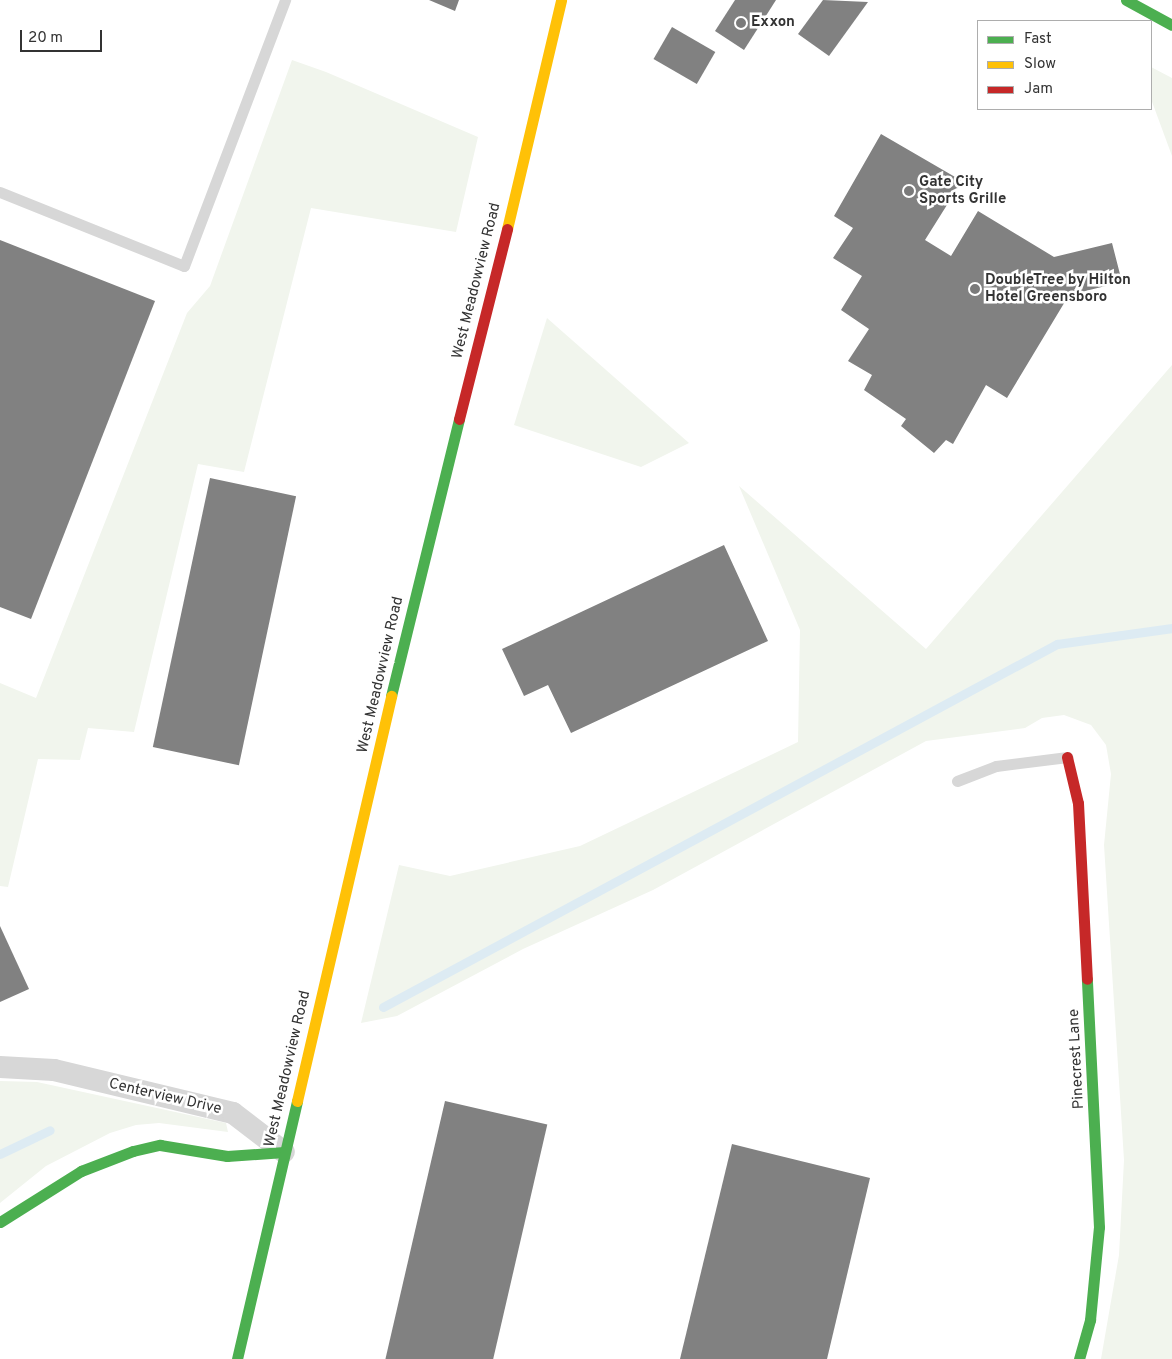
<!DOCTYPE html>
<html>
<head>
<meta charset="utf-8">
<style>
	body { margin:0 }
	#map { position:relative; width:1172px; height:1359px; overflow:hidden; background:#fff; font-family:Overpass,sans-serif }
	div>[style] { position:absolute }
	.green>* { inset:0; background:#f1f5ed }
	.stream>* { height:9px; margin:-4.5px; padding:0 4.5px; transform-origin:4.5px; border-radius:4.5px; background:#ddebf3 }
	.building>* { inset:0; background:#818181; transform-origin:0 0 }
	.lane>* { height:11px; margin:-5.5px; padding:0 5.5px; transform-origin:5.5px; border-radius:5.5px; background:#d7d7d7 }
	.street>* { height:22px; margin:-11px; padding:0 11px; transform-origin:11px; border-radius:11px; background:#d7d7d7 }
	.fast>* { height:11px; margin:-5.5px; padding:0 5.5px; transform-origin:5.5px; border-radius:5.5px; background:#4caf50 }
	.slow>* { height:11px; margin:-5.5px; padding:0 5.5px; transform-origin:5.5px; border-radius:5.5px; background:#ffc107 }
	.jam>* { height:11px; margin:-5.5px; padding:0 5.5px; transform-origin:5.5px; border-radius:5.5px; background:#c62828 }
	.dots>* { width:14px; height:14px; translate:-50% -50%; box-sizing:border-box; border:2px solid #fff; border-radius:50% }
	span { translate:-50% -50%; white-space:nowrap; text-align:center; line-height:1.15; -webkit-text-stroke:5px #fff; paint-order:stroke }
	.poi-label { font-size:15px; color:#333; font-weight:700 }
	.left { translate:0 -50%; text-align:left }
	.street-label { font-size:15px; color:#333 }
	.legend { position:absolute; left:977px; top:20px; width:175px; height:90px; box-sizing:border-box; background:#fff; border:1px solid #adadad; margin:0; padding:6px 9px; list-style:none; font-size:15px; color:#333 }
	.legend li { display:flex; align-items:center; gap:10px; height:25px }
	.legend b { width:25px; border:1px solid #adadad }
	.scale { position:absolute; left:20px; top:30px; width:82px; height:22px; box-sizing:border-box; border:2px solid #333; border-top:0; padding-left:6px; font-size:15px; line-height:18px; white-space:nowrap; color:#333; -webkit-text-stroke:4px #fff; paint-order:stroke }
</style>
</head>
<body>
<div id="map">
	<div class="green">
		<div style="clip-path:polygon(292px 60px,326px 72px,478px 137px,456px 232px,311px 208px,244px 472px,198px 464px,134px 732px,88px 728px,80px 760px,38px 759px,8px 887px,0 886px,0 683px,36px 698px,187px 313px,210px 286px)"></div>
		<div style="clip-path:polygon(1151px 67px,1172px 78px,1172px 156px,1151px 99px)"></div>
		<div style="clip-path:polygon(547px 318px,689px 443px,641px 467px,514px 425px)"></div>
		<div style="clip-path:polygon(1172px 365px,1172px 1359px,1101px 1359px,1119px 1255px,1124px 1160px,1104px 845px,1111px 774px,1106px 745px,1091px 725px,1064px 715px,1042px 718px,1025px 728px,926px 741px,653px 890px,523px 949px,397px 1016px,361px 1023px,399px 865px,450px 876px,580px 846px,798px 742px,800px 630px,739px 486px,926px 649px)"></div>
		<div style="clip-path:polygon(0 1081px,37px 1082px,226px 1123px,228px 1132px,159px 1123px,136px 1125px,110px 1133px,46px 1166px,0 1203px)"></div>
	</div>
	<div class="stream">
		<div style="left:383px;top:1007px;width:766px;rotate:-28.31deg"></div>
		<div style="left:1057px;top:644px;width:116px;rotate:-7.9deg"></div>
		<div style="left:0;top:1154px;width:55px;rotate:-25.6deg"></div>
	</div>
	<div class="building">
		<div style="clip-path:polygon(429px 0,459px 0,455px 11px)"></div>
		<div style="clip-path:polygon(735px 0,776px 0,744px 50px,715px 31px)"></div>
		<div style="clip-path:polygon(823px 0,868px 2px,829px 56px,798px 34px)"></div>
		<div style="left:672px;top:27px;width:50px;height:37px;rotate:30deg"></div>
		<div style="clip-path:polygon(881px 134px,962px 181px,925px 240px,951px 256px,978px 211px,1054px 257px,1112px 243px,1122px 282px,1069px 295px,1007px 398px,986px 385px,953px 444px,946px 440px,934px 453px,901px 426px,906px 419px,864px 390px,872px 375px,848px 361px,869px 329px,841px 310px,862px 276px,833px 258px,853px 228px,834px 216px)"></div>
		<div style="clip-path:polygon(0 240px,155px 301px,31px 619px,0 607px)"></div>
		<div style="left:210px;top:478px;width:88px;height:275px;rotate:12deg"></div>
		<div style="clip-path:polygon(724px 545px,768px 641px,571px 733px,548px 685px,524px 696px,502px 649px)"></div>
		<div style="clip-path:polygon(0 926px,29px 989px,0 1002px)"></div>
		<div style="left:445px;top:1101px;width:105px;height:265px;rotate:13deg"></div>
		<div style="clip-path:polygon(732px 1144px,870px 1178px,827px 1359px,680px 1359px)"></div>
	</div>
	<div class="lane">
		<div style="left:0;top:192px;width:198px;rotate:21.9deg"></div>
		<div style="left:184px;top:266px;width:285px;rotate:-69.2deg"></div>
		<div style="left:957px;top:781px;width:42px;rotate:-21deg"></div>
		<div style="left:996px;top:766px;width:72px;rotate:-7.2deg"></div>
	</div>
	<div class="street">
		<div style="left:0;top:1067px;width:54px;rotate:3.2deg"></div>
		<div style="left:54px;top:1070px;width:184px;rotate:13.5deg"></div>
		<div style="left:233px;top:1113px;width:64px;rotate:37.4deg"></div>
	</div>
	<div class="fast">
		<div style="left:1126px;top:0;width:52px;rotate:28.5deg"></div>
		<div style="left:391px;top:696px;width:285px;rotate:-76.2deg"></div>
		<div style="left:0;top:1222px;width:96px;rotate:-32.2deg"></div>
		<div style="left:81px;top:1171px;width:56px;rotate:-21deg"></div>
		<div style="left:133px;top:1151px;width:28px;rotate:-13deg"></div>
		<div style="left:160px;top:1145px;width:68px;rotate:9.3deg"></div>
		<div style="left:227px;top:1156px;width:57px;rotate:-4deg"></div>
		<div style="left:237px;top:1359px;width:265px;rotate:-76.9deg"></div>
		<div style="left:1079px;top:1359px;width:41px;rotate:-74.2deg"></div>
		<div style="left:1090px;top:1320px;width:93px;rotate:-84.5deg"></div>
		<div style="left:1099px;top:1227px;width:248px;rotate:-92.8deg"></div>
	</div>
	<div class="slow">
		<div style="left:507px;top:229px;width:235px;rotate:-76.7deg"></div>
		<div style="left:297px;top:1101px;width:416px;rotate:-76.9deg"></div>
	</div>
	<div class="jam">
		<div style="left:459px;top:419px;width:196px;rotate:-75.8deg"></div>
		<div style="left:1067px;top:757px;width:47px;rotate:76.6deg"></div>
		<div style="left:1078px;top:803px;width:176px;rotate:87.1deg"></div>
	</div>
	<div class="dots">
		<div style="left:741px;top:23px;background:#7a7a7a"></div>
		<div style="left:909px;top:191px;background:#7a7a7a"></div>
		<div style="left:975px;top:289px;background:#7a7a7a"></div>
	</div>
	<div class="poi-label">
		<span class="left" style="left:751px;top:23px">Exxon</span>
		<span class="left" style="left:919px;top:191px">Gate City<br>Sports Grille</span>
		<span class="left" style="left:985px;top:289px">DoubleTree by Hilton<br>Hotel Greensboro</span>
	</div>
	<div class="street-label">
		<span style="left:477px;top:281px;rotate:-76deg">West Meadowview Road</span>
		<span style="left:381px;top:675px;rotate:-77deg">West Meadowview Road</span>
		<span style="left:1077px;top:1059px;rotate:-93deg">Pinecrest Lane</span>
		<span style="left:288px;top:1069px;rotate:-77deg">West Meadowview Road</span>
		<span style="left:165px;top:1097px;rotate:13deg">Centerview Drive</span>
	</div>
	<ul class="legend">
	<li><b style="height:6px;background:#4caf50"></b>Fast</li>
	<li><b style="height:6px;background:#ffc107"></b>Slow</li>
	<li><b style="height:6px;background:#c62828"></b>Jam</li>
	</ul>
	<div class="scale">20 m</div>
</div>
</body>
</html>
